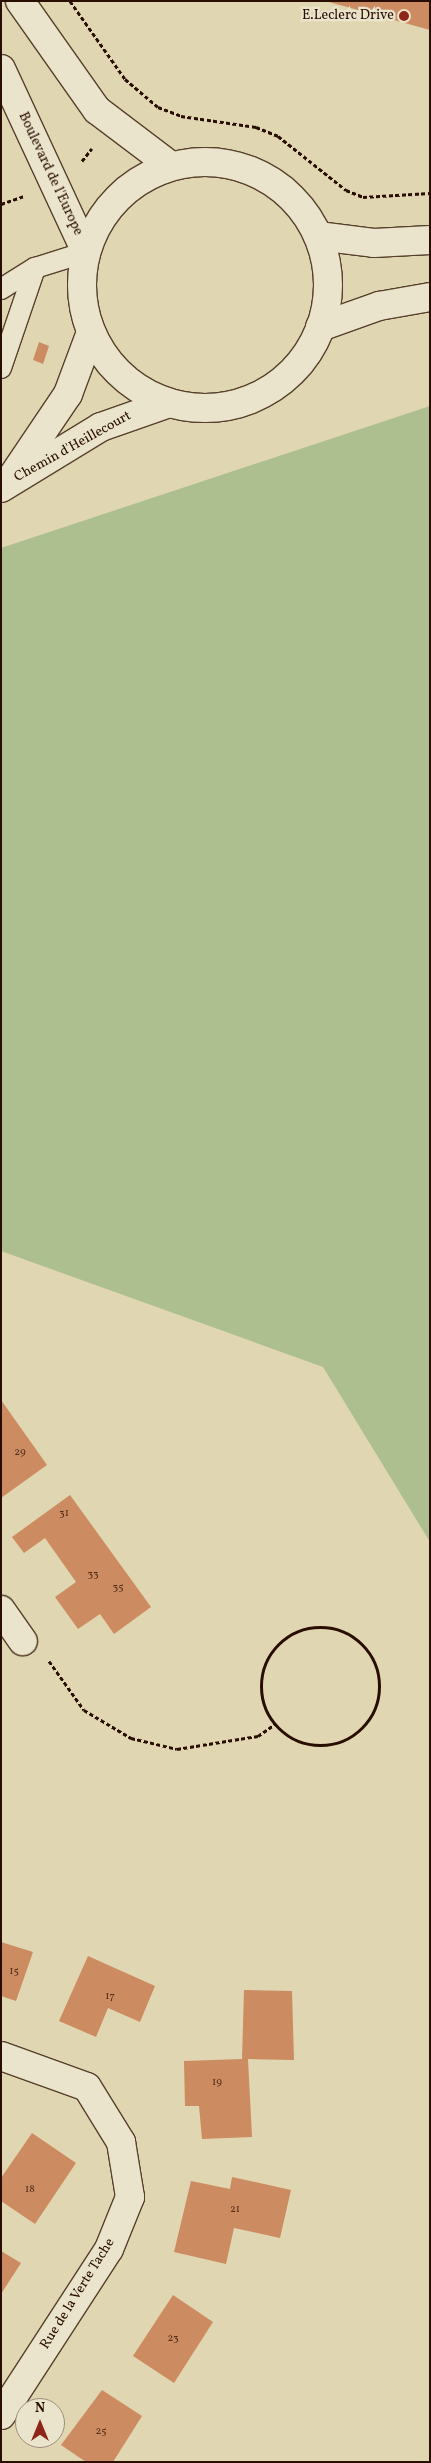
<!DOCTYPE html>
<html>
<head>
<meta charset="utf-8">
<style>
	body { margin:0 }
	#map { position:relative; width:431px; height:2463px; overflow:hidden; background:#e0d6b1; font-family:Vollkorn,serif }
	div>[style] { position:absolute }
	.green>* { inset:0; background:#aebf8f }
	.building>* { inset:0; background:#cd8b61 }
	.path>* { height:3px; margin-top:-1.5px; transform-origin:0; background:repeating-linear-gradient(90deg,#290e00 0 4px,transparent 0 6.5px) }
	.path>.ring { margin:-1.5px; padding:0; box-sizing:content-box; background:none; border:3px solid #290e00; border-radius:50% }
	.roads { filter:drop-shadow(1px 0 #57402c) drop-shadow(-1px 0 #57402c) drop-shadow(0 1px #57402c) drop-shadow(0 -1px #57402c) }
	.service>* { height:20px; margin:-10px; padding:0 10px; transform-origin:10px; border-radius:10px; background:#ebe4cc }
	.minor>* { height:28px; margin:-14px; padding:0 14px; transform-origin:14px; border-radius:14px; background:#ebe4cc }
	.tertiary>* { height:28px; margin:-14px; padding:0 14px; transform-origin:14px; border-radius:14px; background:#ebe4cc }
	.secondary>* { height:28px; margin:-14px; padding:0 14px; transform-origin:14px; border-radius:14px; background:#ebe4cc }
	.secondary>.ring { margin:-14px; padding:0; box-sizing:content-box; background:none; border:28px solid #ebe4cc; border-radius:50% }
	.dots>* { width:14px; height:14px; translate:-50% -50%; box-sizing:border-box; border:2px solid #ebe4cc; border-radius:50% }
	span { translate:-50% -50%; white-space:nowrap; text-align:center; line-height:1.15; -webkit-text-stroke:4.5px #ebe4cc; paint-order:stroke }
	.number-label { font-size:11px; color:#522d18 }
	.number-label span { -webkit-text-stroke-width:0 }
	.poi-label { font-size:14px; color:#290e00 }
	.right { translate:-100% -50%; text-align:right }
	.street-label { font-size:14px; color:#290e00 }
	.frame { position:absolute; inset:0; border:2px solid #290e00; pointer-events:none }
	.north { position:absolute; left:15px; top:2398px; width:50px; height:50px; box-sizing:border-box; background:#ebe4cc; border:1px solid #9d8e7a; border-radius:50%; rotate:0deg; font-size:14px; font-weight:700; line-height:20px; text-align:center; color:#290e00 }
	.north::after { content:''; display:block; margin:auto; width:18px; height:22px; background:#8f2418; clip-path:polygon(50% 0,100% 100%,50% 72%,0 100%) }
</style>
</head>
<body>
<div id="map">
	<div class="green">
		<div style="clip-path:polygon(430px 406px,430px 1542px,323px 1367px,1px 1251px,1px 548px)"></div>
	</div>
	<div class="building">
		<div style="clip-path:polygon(330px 1px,430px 1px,430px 30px,329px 2px)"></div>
		<div style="clip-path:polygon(39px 342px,49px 346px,43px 364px,33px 360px)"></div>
		<div style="clip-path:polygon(1px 1400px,47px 1465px,1px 1498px)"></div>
		<div style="clip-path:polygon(70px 1495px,151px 1607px,114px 1634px,100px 1614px,78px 1629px,55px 1597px,76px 1582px,45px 1538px,24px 1553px,12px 1537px)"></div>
		<div style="clip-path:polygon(1px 1942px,33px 1952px,16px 2001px,1px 1996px)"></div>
		<div style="clip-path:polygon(88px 1956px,155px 1986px,140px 2022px,108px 2008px,96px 2037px,59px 2021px)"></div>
		<div style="clip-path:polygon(244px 1990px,292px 1991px,294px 2060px,248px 2059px,252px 2137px,202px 2139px,199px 2106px,185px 2106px,184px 2061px,242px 2059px)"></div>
		<div style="clip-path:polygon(32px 2133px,76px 2163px,35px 2224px,1px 2201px,1px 2178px)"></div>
		<div style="clip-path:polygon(232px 2177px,291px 2190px,280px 2238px,234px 2228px,226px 2264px,174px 2252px,191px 2181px,230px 2189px)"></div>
		<div style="clip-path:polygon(1px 2251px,21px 2263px,1px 2294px)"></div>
		<div style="clip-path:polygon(173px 2295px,213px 2322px,174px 2383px,133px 2356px)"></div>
		<div style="clip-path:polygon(102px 2390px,142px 2416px,113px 2462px,86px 2462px,61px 2445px)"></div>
	</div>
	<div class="path">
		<div style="left:70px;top:1px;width:95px;rotate:54.8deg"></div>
		<div style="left:125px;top:79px;width:43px;rotate:40.3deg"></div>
		<div style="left:158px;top:107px;width:25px;rotate:21deg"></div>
		<div style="left:181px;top:116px;width:76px;rotate:8.3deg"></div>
		<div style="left:256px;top:127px;width:24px;rotate:22deg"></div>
		<div style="left:278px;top:136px;width:87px;rotate:38.5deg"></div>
		<div style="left:346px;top:190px;width:18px;rotate:22deg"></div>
		<div style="left:363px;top:197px;width:67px;rotate:-3.4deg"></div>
		<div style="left:82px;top:161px;width:16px;rotate:-52deg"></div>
		<div style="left:1px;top:204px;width:24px;rotate:-19deg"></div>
		<div class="ring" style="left:261px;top:1627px;width:115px;height:115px"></div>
		<div style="left:49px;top:1661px;width:60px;rotate:54.5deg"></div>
		<div style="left:84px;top:1710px;width:55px;rotate:30.8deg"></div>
		<div style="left:131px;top:1738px;width:47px;rotate:13.4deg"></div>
		<div style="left:177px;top:1749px;width:82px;rotate:-9.1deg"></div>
		<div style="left:258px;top:1736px;width:21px;rotate:-35deg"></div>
	</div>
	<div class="roads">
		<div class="service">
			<div style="left:1px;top:289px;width:40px;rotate:-32deg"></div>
			<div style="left:35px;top:268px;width:53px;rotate:-17.4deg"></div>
			<div style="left:1px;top:368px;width:106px;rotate:-71.2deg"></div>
		</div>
		<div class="minor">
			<div style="left:1px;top:1610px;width:38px;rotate:55deg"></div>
			<div style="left:1px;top:2056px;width:91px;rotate:19.8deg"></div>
			<div style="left:87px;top:2087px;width:65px;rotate:58.3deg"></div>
			<div style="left:121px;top:2142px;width:56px;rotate:80.7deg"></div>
			<div style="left:130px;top:2197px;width:56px;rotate:112deg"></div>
			<div style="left:109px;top:2249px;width:198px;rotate:123deg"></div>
		</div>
		<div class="tertiary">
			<div style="left:12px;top:477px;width:100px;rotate:-56deg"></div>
			<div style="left:68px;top:394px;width:66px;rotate:-69.6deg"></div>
			<div style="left:1px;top:488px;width:117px;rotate:-31.4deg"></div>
			<div style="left:101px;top:427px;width:72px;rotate:-19.4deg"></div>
		</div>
		<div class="secondary">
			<div style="left:20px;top:1px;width:133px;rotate:54.8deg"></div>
			<div style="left:97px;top:110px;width:93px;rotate:37.1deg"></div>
			<div style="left:1px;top:69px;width:202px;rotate:65.1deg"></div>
			<div class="ring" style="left:82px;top:162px;width:218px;height:218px"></div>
			<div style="left:318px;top:236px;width:56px;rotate:7.1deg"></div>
			<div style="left:374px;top:243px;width:56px;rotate:-3.1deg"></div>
			<div style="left:320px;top:327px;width:63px;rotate:-19.6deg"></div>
			<div style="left:379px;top:306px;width:52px;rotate:-10deg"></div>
		</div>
	</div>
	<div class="dots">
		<div style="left:404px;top:16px;background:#8f2418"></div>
	</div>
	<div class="number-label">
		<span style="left:20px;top:1453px">29</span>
		<span style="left:64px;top:1514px">31</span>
		<span style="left:93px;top:1575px">33</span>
		<span style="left:118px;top:1588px">35</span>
		<span style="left:14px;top:1972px">15</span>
		<span style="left:110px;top:1997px">17</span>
		<span style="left:217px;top:2083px">19</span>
		<span style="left:30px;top:2190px">18</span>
		<span style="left:235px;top:2210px">21</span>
		<span style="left:173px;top:2339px">23</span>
		<span style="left:101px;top:2432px">25</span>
	</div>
	<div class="poi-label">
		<span class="right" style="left:394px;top:16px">E.Leclerc Drive</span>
	</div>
	<div class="street-label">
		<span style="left:50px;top:174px;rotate:65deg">Boulevard de l'Europe</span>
		<span style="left:73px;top:447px;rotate:-29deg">Chemin d'Heillecourt</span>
		<span style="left:78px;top:2294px;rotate:-58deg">Rue de la Verte Tache</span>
	</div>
	<div class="frame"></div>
	<div class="north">N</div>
</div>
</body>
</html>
